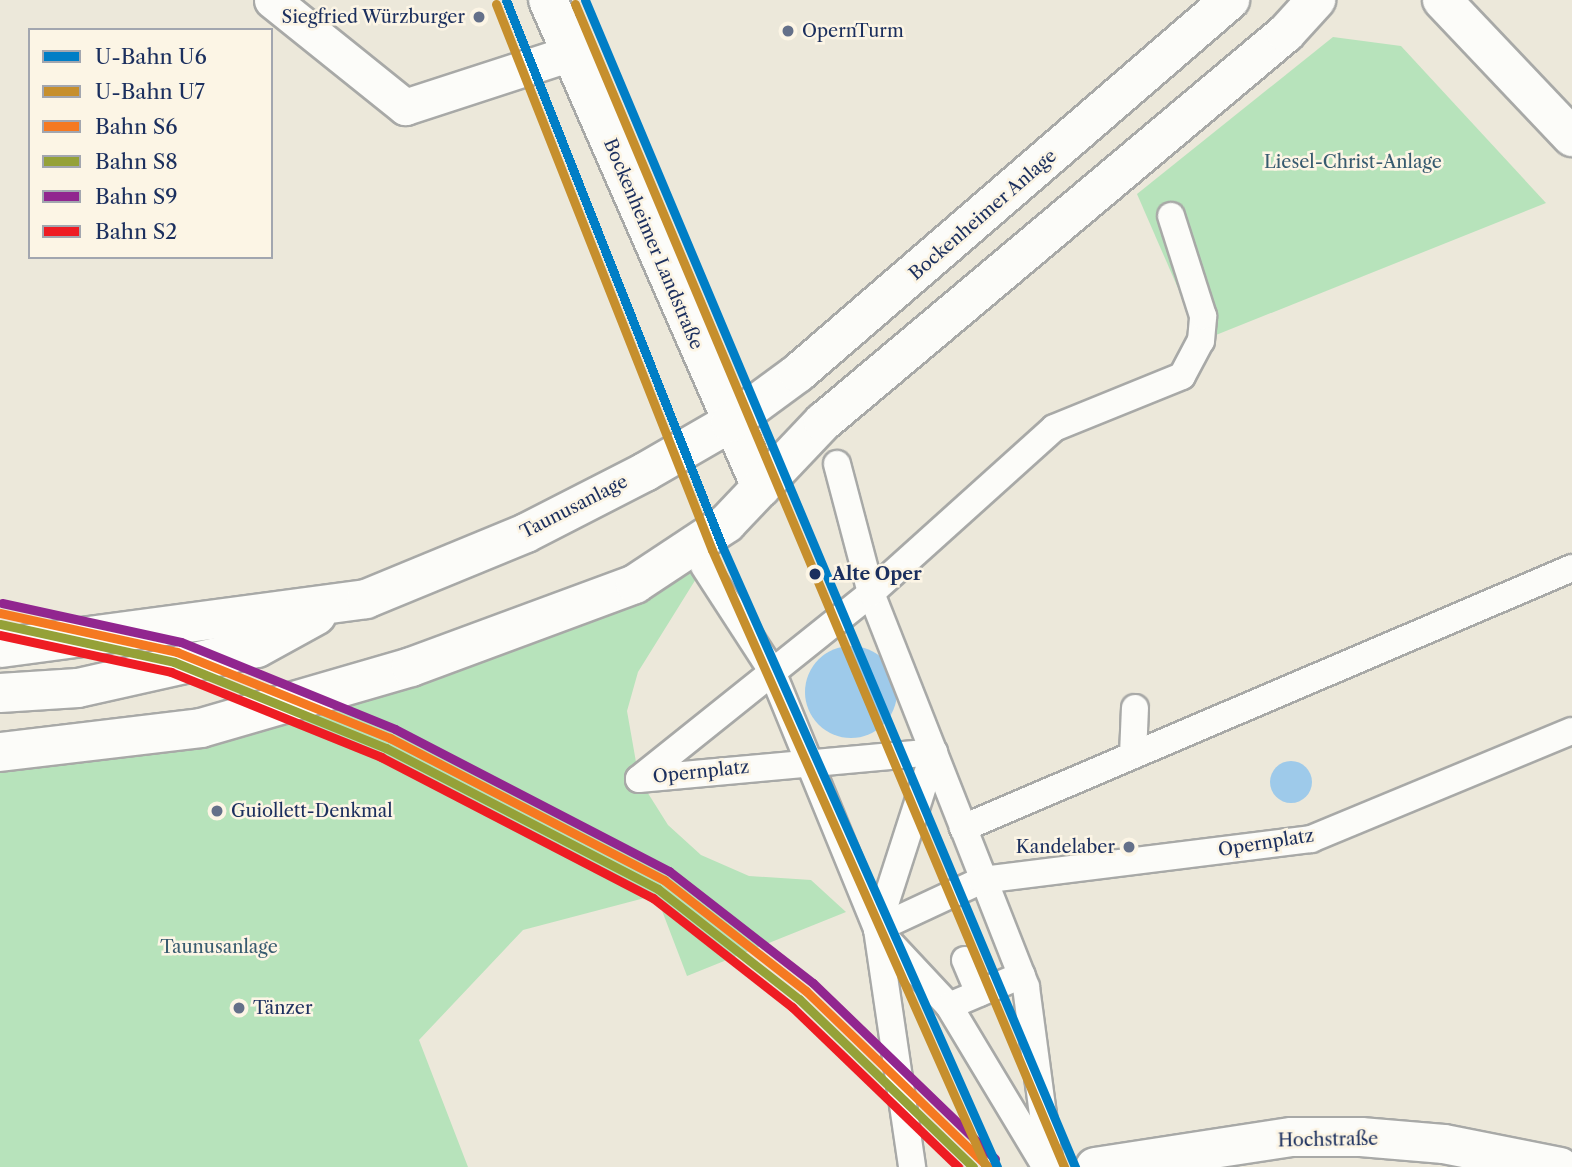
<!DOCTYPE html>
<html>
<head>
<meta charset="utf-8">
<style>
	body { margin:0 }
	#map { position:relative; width:1572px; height:1167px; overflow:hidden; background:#ece8da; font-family:"Libre Caslon Text",serif }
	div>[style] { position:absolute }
	.green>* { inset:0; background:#b7e3bb }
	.water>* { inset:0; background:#9ecaea }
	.round { border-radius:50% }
	.roads { filter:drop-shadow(2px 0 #a8a9a7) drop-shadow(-2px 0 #a8a9a7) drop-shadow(0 2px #a8a9a7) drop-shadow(0 -2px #a8a9a7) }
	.pedestrian>* { height:26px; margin:-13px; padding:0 13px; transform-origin:13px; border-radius:13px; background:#fcfcf9 }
	.minor>* { height:35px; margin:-17.5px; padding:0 17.5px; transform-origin:17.5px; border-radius:17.5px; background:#fcfcf9 }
	.secondary>* { height:38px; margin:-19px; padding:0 19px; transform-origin:19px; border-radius:19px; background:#fcfcf9 }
	.primary>* { height:38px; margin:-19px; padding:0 19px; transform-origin:19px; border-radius:19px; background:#fcfcf9 }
	.rail-1>* { height:9px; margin:-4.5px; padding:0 4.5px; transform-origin:4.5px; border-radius:4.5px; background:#f57921 }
	.rail-2>* { height:9px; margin:-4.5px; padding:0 4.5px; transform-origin:4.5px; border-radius:4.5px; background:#95a138 }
	.rail-3>* { height:9px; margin:-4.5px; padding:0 4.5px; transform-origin:4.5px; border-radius:4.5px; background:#91268f }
	.rail-4>* { height:9px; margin:-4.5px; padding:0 4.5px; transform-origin:4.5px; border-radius:4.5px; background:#ee1c23 }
	.metro-1>* { height:9px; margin:-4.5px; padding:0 4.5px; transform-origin:4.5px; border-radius:4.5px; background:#007ec6 }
	.metro-2>* { height:9px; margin:-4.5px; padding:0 4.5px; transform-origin:4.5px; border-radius:4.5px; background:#c68f2d }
	.dots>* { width:19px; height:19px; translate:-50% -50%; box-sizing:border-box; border:4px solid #fcf5e5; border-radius:50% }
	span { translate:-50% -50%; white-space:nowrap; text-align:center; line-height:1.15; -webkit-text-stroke:5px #fcf5e5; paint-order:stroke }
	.poi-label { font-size:18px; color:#1b2f5e }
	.right { translate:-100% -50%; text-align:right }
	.left { translate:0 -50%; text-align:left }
	.park-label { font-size:18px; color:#375b6f }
	.street-label { font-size:18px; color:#1b2f5e }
	.stop-label { font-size:18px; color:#1b2f5e; font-weight:700 }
	.legend { position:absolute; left:28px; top:28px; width:245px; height:231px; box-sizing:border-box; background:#fcf5e5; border:2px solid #a2a6af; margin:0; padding:9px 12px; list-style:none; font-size:21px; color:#1b2f5e }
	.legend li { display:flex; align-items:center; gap:14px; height:35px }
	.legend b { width:35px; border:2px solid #a2a6af }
</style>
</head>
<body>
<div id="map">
	<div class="green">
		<div style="clip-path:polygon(1333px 37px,1401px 46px,1546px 203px,1201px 341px,1137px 194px)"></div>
		<div style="clip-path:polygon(704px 566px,638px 672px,627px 711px,639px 779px,668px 825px,701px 855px,749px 876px,811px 880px,846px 912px,687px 976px,656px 895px,523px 930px,419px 1040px,468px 1167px,0 1167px,0 752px,201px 728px)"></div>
	</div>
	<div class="water">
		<div class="round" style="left:805px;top:646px;width:92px;height:92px"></div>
		<div class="round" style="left:1270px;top:761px;width:42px;height:42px"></div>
	</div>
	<div class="roads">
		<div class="pedestrian">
			<div style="left:837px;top:464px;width:133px;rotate:75.2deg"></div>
			<div style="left:871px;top:593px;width:423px;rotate:68.5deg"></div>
			<div style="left:1026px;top:987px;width:182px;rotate:82.4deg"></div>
			<div style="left:704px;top:566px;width:123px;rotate:57deg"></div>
			<div style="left:771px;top:669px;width:281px;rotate:67.8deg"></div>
			<div style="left:877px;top:929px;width:241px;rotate:81.6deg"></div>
			<div style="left:1133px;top:755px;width:47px;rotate:-87.6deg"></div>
			<div style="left:639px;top:779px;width:297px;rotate:-38.7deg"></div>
			<div style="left:871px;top:593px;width:246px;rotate:-42deg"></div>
			<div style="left:1054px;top:428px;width:138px;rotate:-22.1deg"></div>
			<div style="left:1182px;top:376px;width:40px;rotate:-62deg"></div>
			<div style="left:1201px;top:341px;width:25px;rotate:-85deg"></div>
			<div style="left:1203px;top:316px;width:105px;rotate:-107.7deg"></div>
			<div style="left:639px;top:779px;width:296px;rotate:-5.2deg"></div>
			<div style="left:963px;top:828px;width:662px;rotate:-23.12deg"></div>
			<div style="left:877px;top:929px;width:116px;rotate:-25deg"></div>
			<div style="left:982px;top:880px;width:332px;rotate:-7.1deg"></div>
			<div style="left:1311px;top:839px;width:282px;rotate:-22.5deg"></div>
			<div style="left:877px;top:929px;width:105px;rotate:46.9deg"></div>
			<div style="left:949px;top:1006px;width:187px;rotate:59deg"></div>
			<div style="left:877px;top:929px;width:186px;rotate:-72.1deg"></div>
			<div style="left:965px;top:960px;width:36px;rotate:67deg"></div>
			<div style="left:949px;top:1006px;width:79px;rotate:-23deg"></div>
		</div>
		<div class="minor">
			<div style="left:272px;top:0;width:171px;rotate:38.8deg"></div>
			<div style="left:405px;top:107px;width:175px;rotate:-18deg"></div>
		</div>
		<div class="secondary">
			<div style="left:548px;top:0;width:532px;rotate:66.38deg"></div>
			<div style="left:1442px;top:0;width:189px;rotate:46.5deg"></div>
			<div style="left:1095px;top:1167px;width:199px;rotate:-8.7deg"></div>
			<div style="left:1292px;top:1137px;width:69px"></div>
			<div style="left:1361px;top:1137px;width:83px;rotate:4.8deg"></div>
			<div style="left:1444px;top:1144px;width:118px;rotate:11.2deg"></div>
		</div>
		<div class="primary">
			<div style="left:0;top:648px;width:369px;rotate:-7.6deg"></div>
			<div style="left:366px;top:599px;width:173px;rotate:-22.4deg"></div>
			<div style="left:526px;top:533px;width:134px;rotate:-27.1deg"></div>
			<div style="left:645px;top:472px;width:98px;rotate:-30deg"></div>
			<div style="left:730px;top:423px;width:84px;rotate:-36.3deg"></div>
			<div style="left:798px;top:373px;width:571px;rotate:-40.81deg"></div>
			<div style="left:0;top:693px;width:78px;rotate:-3.7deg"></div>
			<div style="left:78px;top:688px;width:183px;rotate:-12.6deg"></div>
			<div style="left:257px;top:648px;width:68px;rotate:-28.8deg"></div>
			<div style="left:0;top:752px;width:202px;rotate:-6.8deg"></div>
			<div style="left:201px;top:728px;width:219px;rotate:-16.2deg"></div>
			<div style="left:411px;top:667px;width:239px;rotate:-20.3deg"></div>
			<div style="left:635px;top:584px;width:110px;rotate:-33.5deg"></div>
			<div style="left:727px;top:523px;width:139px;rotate:-46.5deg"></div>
			<div style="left:823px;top:422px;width:605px;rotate:-40.04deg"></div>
			<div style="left:1286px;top:33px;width:45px;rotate:-47.7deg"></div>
		</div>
	</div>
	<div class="rail-1">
		<div style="left:0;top:613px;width:181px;rotate:12.4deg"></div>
		<div style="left:177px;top:652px;width:230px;rotate:22deg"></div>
		<div style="left:390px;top:738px;width:309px;rotate:27.4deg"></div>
		<div style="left:664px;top:880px;width:180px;rotate:38deg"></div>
		<div style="left:806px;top:991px;width:253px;rotate:44deg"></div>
	</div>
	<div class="rail-2">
		<div style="left:0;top:624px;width:178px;rotate:12.3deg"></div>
		<div style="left:174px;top:662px;width:229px;rotate:22.1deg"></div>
		<div style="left:386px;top:748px;width:306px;rotate:27.4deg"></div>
		<div style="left:658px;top:889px;width:179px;rotate:38deg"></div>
		<div style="left:799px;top:999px;width:242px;rotate:44deg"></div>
	</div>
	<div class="rail-3">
		<div style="left:2px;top:603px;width:183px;rotate:12.3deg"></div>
		<div style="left:181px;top:642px;width:231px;rotate:22.1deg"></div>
		<div style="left:395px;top:729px;width:309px;rotate:27.4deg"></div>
		<div style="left:669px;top:871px;width:182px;rotate:37.9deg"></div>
		<div style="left:813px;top:983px;width:253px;rotate:44deg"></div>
	</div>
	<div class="rail-4">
		<div style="left:0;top:635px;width:175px;rotate:12.2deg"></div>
		<div style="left:171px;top:672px;width:227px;rotate:22deg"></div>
		<div style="left:381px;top:757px;width:306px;rotate:27.4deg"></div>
		<div style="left:653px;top:898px;width:177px;rotate:38.1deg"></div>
		<div style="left:792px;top:1007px;width:231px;rotate:43.9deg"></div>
	</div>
	<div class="metro-1">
		<div style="left:506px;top:0;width:587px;rotate:68.42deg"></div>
		<div style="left:722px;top:546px;width:679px;rotate:66.11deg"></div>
		<div style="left:585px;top:0;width:1266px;rotate:67.22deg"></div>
	</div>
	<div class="metro-2">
		<div style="left:496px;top:4px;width:587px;rotate:68.42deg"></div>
		<div style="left:712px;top:550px;width:675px;rotate:66.05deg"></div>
		<div style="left:575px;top:4px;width:1262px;rotate:67.19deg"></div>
	</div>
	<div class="dots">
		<div style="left:479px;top:17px;background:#647089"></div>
		<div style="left:788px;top:31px;background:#647089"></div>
		<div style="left:815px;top:574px;background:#1b2f5e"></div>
		<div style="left:217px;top:811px;background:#647089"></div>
		<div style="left:1129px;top:847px;background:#647089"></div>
		<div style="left:239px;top:1008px;background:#647089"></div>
	</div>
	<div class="poi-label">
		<span class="right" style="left:465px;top:17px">Siegfried Würzburger</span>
		<span class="left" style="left:802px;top:31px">OpernTurm</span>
		<span class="left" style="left:231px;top:811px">Guiollett-Denkmal</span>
		<span class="right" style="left:1115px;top:847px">Kandelaber</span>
		<span class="left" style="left:253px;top:1008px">Tänzer</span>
	</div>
	<div class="park-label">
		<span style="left:1353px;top:162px">Liesel-Christ-Anlage</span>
		<span style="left:219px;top:947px">Taunusanlage</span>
	</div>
	<div class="street-label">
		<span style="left:983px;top:215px;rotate:-41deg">Bockenheimer Anlage</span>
		<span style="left:653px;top:244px;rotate:67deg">Bockenheimer Landstraße</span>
		<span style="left:574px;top:507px;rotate:-27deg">Taunusanlage</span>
		<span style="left:701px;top:772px;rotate:-6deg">Opernplatz</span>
		<span style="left:1266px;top:843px;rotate:-9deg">Opernplatz</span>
		<span style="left:1328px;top:1140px;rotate:-1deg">Hochstraße</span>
	</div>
	<div class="stop-label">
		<span class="left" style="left:832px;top:574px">Alte Oper</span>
	</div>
	<ul class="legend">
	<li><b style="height:9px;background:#007ec6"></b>U-Bahn U6</li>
	<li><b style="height:9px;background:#c68f2d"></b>U-Bahn U7</li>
	<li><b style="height:9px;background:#f57921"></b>Bahn S6</li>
	<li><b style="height:9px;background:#95a138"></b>Bahn S8</li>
	<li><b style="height:9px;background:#91268f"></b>Bahn S9</li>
	<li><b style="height:9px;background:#ee1c23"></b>Bahn S2</li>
	</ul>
</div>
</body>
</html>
